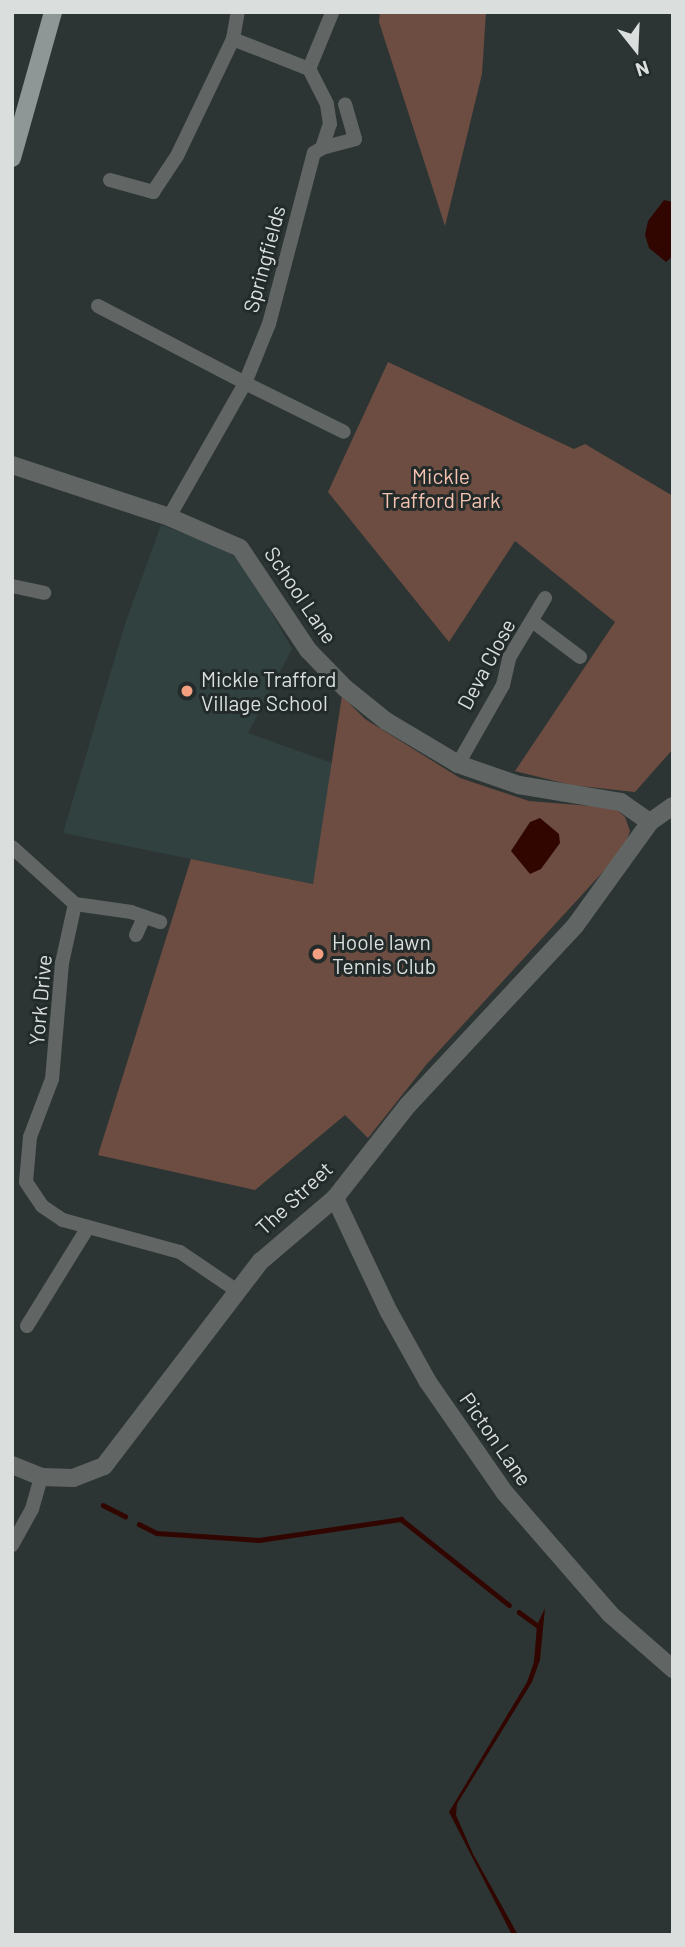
<!DOCTYPE html>
<html>
<head>
<meta charset="utf-8">
<style>
	body { margin:0 }
	#map { position:relative; width:685px; height:1947px; overflow:hidden; background:#2d3534; font-family:Barlow,sans-serif }
	div>[style] { position:absolute }
	.built>* { inset:0; background:#30413f }
	.green>* { inset:0; background:#6d4d41 }
	.water>* { inset:0; background:#320600 }
	.stream>* { height:4.5px; margin:-2.25px; padding:0 2.25px; transform-origin:2.25px; border-radius:2.25px; background:#320600 }
	.minor>* { height:14px; margin:-7px; padding:0 7px; transform-origin:7px; border-radius:7px; background:#616665 }
	.tertiary>* { height:18px; margin:-9px; padding:0 9px; transform-origin:9px; border-radius:9px; background:#616665 }
	.primary>* { height:18px; margin:-9px; padding:0 9px; transform-origin:9px; border-radius:9px; background:#8e9796 }
	.dots>* { width:19px; height:19px; translate:-50% -50%; box-sizing:border-box; border:4px solid #232b2a; border-radius:50% }
	span { translate:-50% -50%; white-space:nowrap; text-align:center; line-height:1.15; -webkit-text-stroke:6px #232b2a; paint-order:stroke }
	.street-label { font-size:21px; color:#dadfde }
	.park-label { font-size:21px; color:#f5c3b1 }
	.poi-label { font-size:21px; color:#dadfde }
	.left { translate:0 -50%; text-align:left }
	.frame { position:absolute; inset:0; border:14px solid #dadfde; pointer-events:none }
	.north { position:absolute; left:601px; top:14px; width:70px; height:70px; -webkit-text-stroke:5px #232b2a; paint-order:stroke; rotate:162deg; font-size:19px; font-weight:700; line-height:28px; text-align:center; color:#dadfde }
	.north::after { content:''; display:block; margin:auto; width:24px; height:32px; background:#dadfde; clip-path:polygon(50% 0,100% 100%,50% 72%,0 100%) }
</style>
</head>
<body>
<div id="map">
	<div class="built">
		<div style="clip-path:polygon(161px 525px,218px 546px,243px 562px,292px 649px,248px 733px,335px 764px,313px 884px,63px 833px,125px 624px)"></div>
	</div>
	<div class="green">
		<div style="clip-path:polygon(380px 12px,486px 12px,482px 74px,445px 226px,379px 22px)"></div>
		<div style="clip-path:polygon(388px 362px,574px 449px,585px 444px,673px 496px,673px 749px,635px 792px,571px 785px,515px 771px,615px 622px,515px 541px,449px 642px,328px 492px)"></div>
		<div style="clip-path:polygon(342px 696px,365px 719px,460px 778px,529px 801px,615px 808px,625px 817px,630px 831px,623px 850px,426px 1065px,368px 1138px,345px 1115px,255px 1190px,98px 1155px,191px 859px,313px 884px)"></div>
	</div>
	<div class="water">
		<div style="clip-path:polygon(664px 200px,673px 202px,673px 256px,666px 262px,649px 248px,645px 235px,648px 221px)"></div>
		<div style="clip-path:polygon(540px 818px,559px 834px,560px 843px,541px 869px,530px 874px,511px 851px,530px 822px)"></div>
		<div style="clip-path:polygon(545px 1608px,540px 1660px,532px 1682px,457px 1804px,456px 1815px,473px 1854px,518px 1935px,512px 1935px,449px 1812px,527px 1682px,534px 1662px,537px 1625px)"></div>
	</div>
	<div class="stream">
		<div style="left:103px;top:1505px;width:25px;rotate:27deg"></div>
		<div style="left:139px;top:1524px;width:20px;rotate:27deg"></div>
		<div style="left:157px;top:1533px;width:102px;rotate:3.9deg"></div>
		<div style="left:259px;top:1540px;width:144px;rotate:-8.4deg"></div>
		<div style="left:401px;top:1519px;width:138px;rotate:38.5deg"></div>
		<div style="left:519px;top:1612px;width:22px;rotate:36deg"></div>
	</div>
	<div class="minor">
		<div style="left:309px;top:69px;width:61px;rotate:-67.7deg"></div>
		<div style="left:322px;top:148px;width:34px;rotate:-15deg"></div>
		<div style="left:355px;top:139px;width:36px;rotate:-106deg"></div>
		<div style="left:110px;top:180px;width:45px;rotate:15.6deg"></div>
		<div style="left:153px;top:192px;width:43px;rotate:-56.3deg"></div>
		<div style="left:177px;top:156px;width:130px;rotate:-64.4deg"></div>
		<div style="left:233px;top:39px;width:27px;rotate:-80deg"></div>
		<div style="left:98px;top:306px;width:166px;rotate:27.6deg"></div>
		<div style="left:245px;top:383px;width:64px;rotate:-67.9deg"></div>
		<div style="left:269px;top:324px;width:177px;rotate:-75.3deg"></div>
		<div style="left:314px;top:153px;width:9px;rotate:-32deg"></div>
		<div style="left:322px;top:148px;width:25px;rotate:-72deg"></div>
		<div style="left:330px;top:124px;width:20px;rotate:-99deg"></div>
		<div style="left:327px;top:104px;width:39px;rotate:-117deg"></div>
		<div style="left:309px;top:69px;width:82px;rotate:-158.5deg"></div>
		<div style="left:169px;top:517px;width:154px;rotate:-60.4deg"></div>
		<div style="left:245px;top:383px;width:110px;rotate:26.3deg"></div>
		<div style="left:12px;top:586px;width:33px;rotate:12deg"></div>
		<div style="left:532px;top:621px;width:60px;rotate:36.9deg"></div>
		<div style="left:458px;top:764px;width:91px;rotate:-60.3deg"></div>
		<div style="left:503px;top:685px;width:28px;rotate:-77deg"></div>
		<div style="left:509px;top:658px;width:70px;rotate:-59deg"></div>
		<div style="left:12px;top:847px;width:85px;rotate:42.1deg"></div>
		<div style="left:75px;top:904px;width:60px;rotate:102.4deg"></div>
		<div style="left:62px;top:963px;width:116px;rotate:94.9deg"></div>
		<div style="left:52px;top:1079px;width:62px;rotate:110.8deg"></div>
		<div style="left:30px;top:1137px;width:45px;rotate:95.1deg"></div>
		<div style="left:26px;top:1182px;width:29px;rotate:56deg"></div>
		<div style="left:42px;top:1206px;width:25px;rotate:34deg"></div>
		<div style="left:63px;top:1220px;width:121px;rotate:15.3deg"></div>
		<div style="left:180px;top:1252px;width:68px;rotate:34.2deg"></div>
		<div style="left:75px;top:904px;width:57px;rotate:8.1deg"></div>
		<div style="left:131px;top:912px;width:31px;rotate:19deg"></div>
		<div style="left:136px;top:935px;width:20px;rotate:-66deg"></div>
		<div style="left:27px;top:1326px;width:114px;rotate:-58.3deg"></div>
		<div style="left:12px;top:1545px;width:41px;rotate:-60.9deg"></div>
		<div style="left:32px;top:1509px;width:33px;rotate:-74deg"></div>
	</div>
	<div class="tertiary">
		<div style="left:12px;top:465px;width:165px;rotate:18.3deg"></div>
		<div style="left:169px;top:517px;width:77px;rotate:23.6deg"></div>
		<div style="left:240px;top:548px;width:123px;rotate:56.3deg"></div>
		<div style="left:308px;top:650px;width:53px;rotate:45.8deg"></div>
		<div style="left:345px;top:688px;width:53px;rotate:38.8deg"></div>
		<div style="left:386px;top:721px;width:84px;rotate:30.8deg"></div>
		<div style="left:458px;top:764px;width:65px;rotate:19deg"></div>
		<div style="left:519px;top:785px;width:103px;rotate:9.5deg"></div>
		<div style="left:621px;top:802px;width:35px;rotate:35deg"></div>
		<div style="left:335px;top:1198px;width:126px;rotate:64.7deg"></div>
		<div style="left:389px;top:1312px;width:80px;rotate:60.9deg"></div>
		<div style="left:428px;top:1382px;width:135px;rotate:55.3deg"></div>
		<div style="left:505px;top:1493px;width:160px;rotate:49deg"></div>
		<div style="left:610px;top:1614px;width:84px;rotate:41.1deg"></div>
		<div style="left:12px;top:1465px;width:31px;rotate:22deg"></div>
		<div style="left:41px;top:1477px;width:32px;rotate:2deg"></div>
		<div style="left:73px;top:1478px;width:33px;rotate:-21deg"></div>
		<div style="left:104px;top:1466px;width:258px;rotate:-52.6deg"></div>
		<div style="left:261px;top:1261px;width:97px;rotate:-40.4deg"></div>
		<div style="left:335px;top:1198px;width:118px;rotate:-51.9deg"></div>
		<div style="left:408px;top:1105px;width:245px;rotate:-47deg"></div>
		<div style="left:575px;top:926px;width:128px;rotate:-54.2deg"></div>
		<div style="left:650px;top:822px;width:28px;rotate:-35deg"></div>
	</div>
	<div class="primary">
		<div style="left:12px;top:158px;width:152px;rotate:-74.3deg"></div>
	</div>
	<div class="dots">
		<div style="left:187px;top:691px;background:#f3a082"></div>
		<div style="left:318px;top:954px;background:#f3a082"></div>
	</div>
	<div class="street-label">
		<span style="left:264px;top:259px;rotate:-75deg">Springfields</span>
		<span style="left:301px;top:595px;rotate:56deg">School Lane</span>
		<span style="left:486px;top:664px;rotate:-62deg">Deva Close</span>
		<span style="left:40px;top:1000px;rotate:-85deg">York Drive</span>
		<span style="left:294px;top:1198px;rotate:-43deg">The Street</span>
		<span style="left:496px;top:1439px;rotate:55deg">Picton Lane</span>
	</div>
	<div class="park-label">
		<span style="left:441px;top:488px">Mickle<br>Trafford Park</span>
	</div>
	<div class="poi-label">
		<span class="left" style="left:201px;top:691px">Mickle Trafford<br>Village School</span>
		<span class="left" style="left:332px;top:954px">Hoole lawn<br>Tennis Club</span>
	</div>
	<div class="frame"></div>
	<div class="north">N</div>
</div>
</body>
</html>
